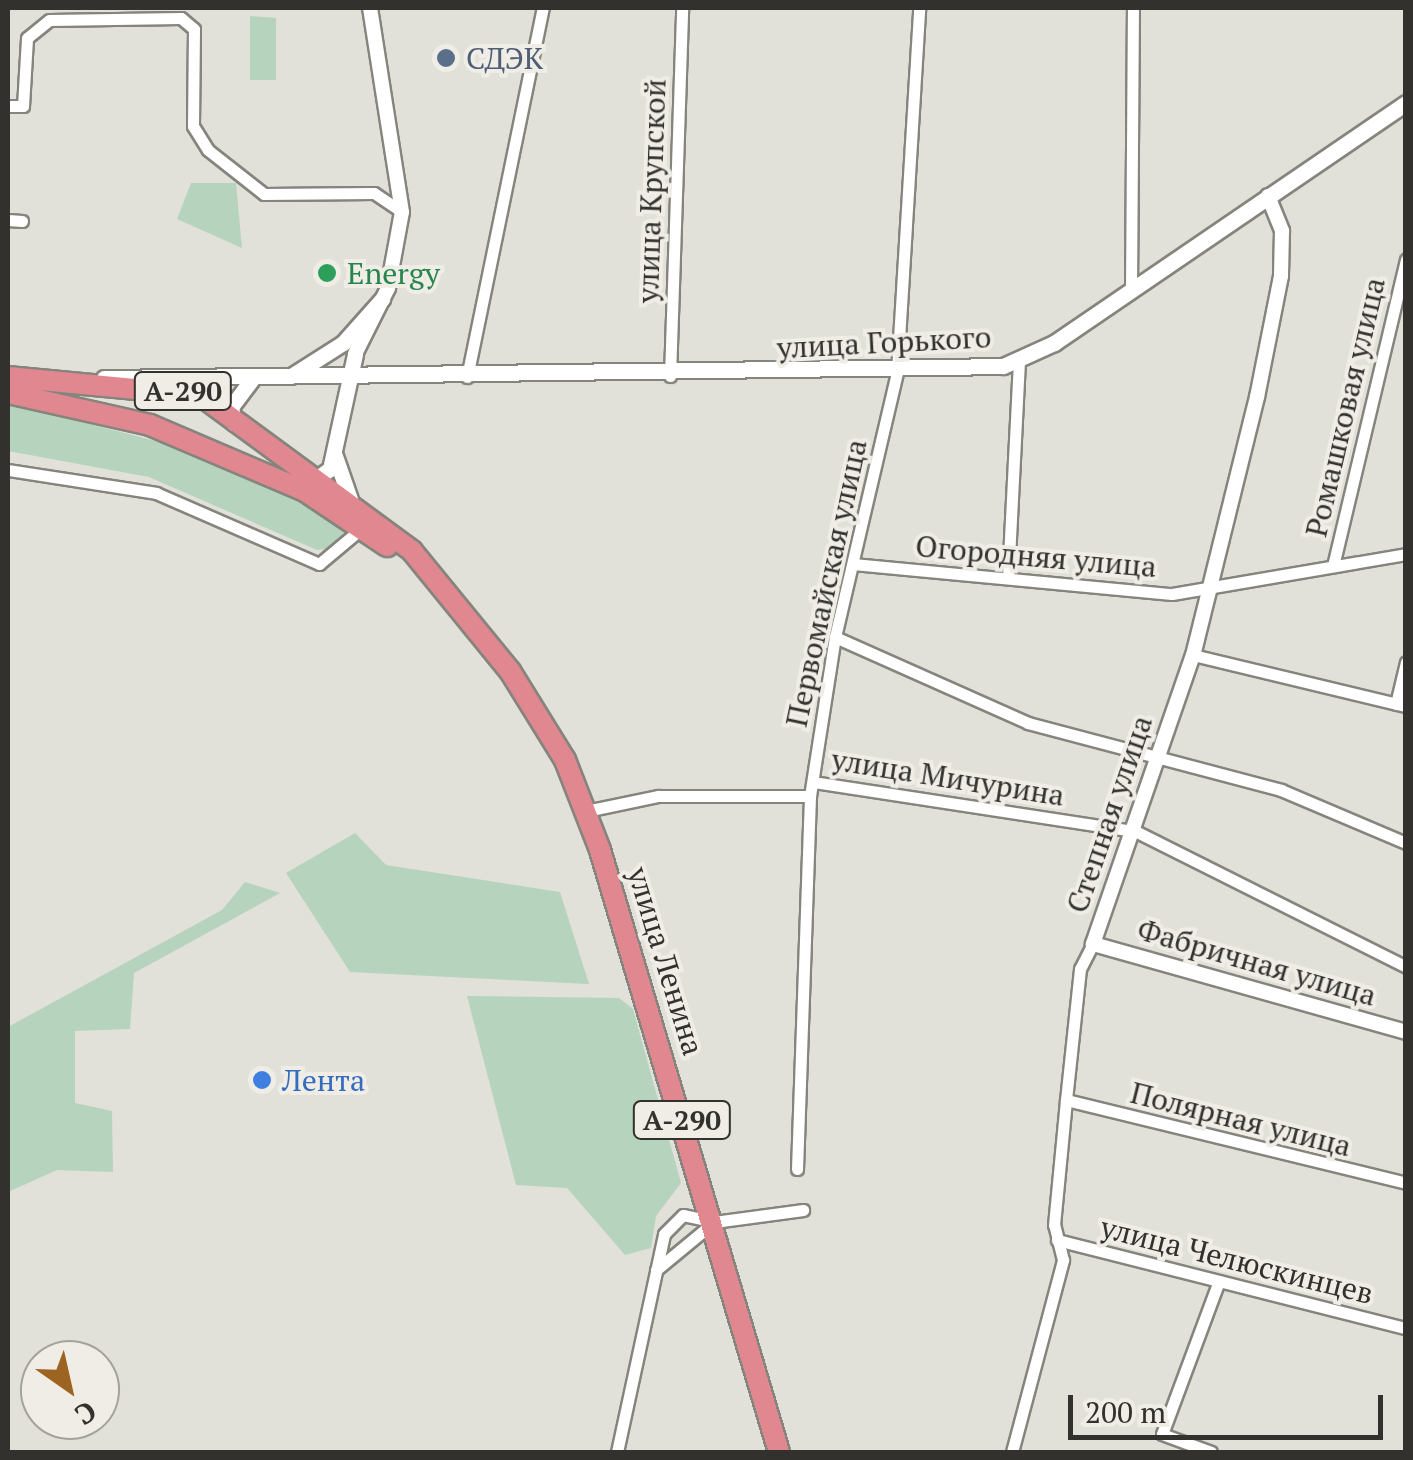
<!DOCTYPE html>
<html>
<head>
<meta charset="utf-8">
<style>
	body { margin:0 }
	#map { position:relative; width:1413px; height:1460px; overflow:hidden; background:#e1e0d9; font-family:"PT Serif",serif }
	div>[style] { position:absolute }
	.green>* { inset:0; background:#b6d3bd }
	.roads { filter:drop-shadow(2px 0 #85847d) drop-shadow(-2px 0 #85847d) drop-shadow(0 2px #85847d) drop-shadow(0 -2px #85847d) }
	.minor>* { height:11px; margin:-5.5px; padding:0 5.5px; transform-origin:5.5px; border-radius:5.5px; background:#fff }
	.tertiary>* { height:14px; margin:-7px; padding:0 7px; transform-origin:7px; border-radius:7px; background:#fff }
	.secondary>* { height:15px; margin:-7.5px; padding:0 7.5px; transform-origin:7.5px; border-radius:7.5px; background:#fff }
	.trunk>* { height:20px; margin:-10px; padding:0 10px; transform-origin:10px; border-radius:10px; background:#e0878f }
	.dots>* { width:28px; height:28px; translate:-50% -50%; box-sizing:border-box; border:5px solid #efede6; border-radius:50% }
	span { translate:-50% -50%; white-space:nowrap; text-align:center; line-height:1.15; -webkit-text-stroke:8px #efede6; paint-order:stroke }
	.shield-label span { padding:2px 8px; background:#efede6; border:2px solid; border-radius:8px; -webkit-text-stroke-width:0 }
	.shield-label { font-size:28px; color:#32312e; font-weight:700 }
	.service-label { font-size:30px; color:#4e5e75 }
	.left { translate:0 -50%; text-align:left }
	.street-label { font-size:30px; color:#32312e }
	.leisure-label { font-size:30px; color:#27864d }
	.shop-label { font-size:30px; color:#366cbe }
	.frame { position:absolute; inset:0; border:10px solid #32312e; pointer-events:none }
	.north { position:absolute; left:20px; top:1340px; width:100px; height:100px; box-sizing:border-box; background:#efede6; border:2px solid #a3a29c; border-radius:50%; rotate:146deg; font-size:28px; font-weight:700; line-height:40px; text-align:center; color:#32312e }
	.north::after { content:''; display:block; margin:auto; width:35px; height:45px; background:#9c6321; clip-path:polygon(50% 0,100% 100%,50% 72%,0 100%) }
	.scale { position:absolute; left:1068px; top:1395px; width:315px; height:45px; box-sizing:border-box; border:5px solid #32312e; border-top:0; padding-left:12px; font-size:30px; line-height:35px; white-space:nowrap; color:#32312e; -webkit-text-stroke:8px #efede6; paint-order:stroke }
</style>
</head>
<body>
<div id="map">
	<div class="green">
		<div style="clip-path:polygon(250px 16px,276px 18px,276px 80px,250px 80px)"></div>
		<div style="clip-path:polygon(191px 183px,236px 183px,242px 248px,177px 219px)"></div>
		<div style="clip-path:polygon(8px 403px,171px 445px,306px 501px,346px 529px,333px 548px,317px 550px,149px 477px,8px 451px)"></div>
		<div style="clip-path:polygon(355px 833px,386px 865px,560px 892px,589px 984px,350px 972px,286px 873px)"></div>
		<div style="clip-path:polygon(245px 882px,280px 893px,134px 973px,130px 1029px,75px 1031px,75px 1103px,112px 1111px,113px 1172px,57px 1170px,8px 1192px,8px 1027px,222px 910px)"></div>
		<div style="clip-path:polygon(467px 996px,619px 998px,633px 1009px,681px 1183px,656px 1216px,651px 1248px,625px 1255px,567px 1188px,516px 1185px)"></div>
	</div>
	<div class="roads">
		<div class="minor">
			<div style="left:8px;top:106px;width:15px"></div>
			<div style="left:23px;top:106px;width:68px;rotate:-86.6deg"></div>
			<div style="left:27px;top:38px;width:28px;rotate:-39deg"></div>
			<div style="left:49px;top:20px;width:132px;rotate:-0.9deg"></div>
			<div style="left:181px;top:18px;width:17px;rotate:40deg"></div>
			<div style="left:194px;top:29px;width:97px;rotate:90.6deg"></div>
			<div style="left:193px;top:126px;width:28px;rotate:58deg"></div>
			<div style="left:208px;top:150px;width:71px;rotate:38.2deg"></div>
			<div style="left:264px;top:194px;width:110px;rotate:-0.5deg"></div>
			<div style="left:374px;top:193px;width:34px;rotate:34deg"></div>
			<div style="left:8px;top:220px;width:14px;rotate:4deg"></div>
			<div style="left:1131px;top:290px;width:282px;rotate:-89.6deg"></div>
			<div style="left:670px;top:376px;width:368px;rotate:-88.1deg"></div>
			<div style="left:467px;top:377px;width:377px;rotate:-78.4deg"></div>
			<div style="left:8px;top:470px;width:150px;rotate:8.8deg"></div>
			<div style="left:156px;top:493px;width:178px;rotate:23.5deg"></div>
			<div style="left:319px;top:564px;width:56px;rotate:-39.9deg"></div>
			<div style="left:853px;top:564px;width:320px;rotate:5.4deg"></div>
			<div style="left:1172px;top:594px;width:237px;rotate:-9.7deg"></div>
			<div style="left:1333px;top:566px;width:315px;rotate:-76.6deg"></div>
			<div style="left:1008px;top:578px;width:218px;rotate:-87.1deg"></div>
			<div style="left:835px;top:637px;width:211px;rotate:24deg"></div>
			<div style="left:1028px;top:723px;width:262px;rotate:14.8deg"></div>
			<div style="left:1281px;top:790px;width:136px;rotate:23deg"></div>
			<div style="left:1193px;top:655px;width:219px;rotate:13.5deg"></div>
			<div style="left:1396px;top:704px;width:43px;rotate:-76.6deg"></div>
			<div style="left:813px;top:782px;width:326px;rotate:8.7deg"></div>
			<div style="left:1135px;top:831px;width:303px;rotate:26.6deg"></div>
			<div style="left:586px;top:811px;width:74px;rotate:-11.8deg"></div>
			<div style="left:658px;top:796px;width:152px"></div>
			<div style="left:1066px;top:1100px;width:350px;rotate:13.7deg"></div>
			<div style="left:797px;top:1169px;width:373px;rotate:-88deg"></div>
			<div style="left:810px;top:796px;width:161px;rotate:-81.1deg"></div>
			<div style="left:835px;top:637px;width:272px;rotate:-76.8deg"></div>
			<div style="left:897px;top:372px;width:365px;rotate:-86.5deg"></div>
			<div style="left:1057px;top:1240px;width:360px;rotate:14.2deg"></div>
			<div style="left:656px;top:1270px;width:75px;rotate:-39.6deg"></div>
			<div style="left:714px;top:1222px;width:90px;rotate:-7.7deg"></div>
			<div style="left:617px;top:1452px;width:223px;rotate:-77.8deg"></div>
			<div style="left:664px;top:1234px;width:27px;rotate:-45deg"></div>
			<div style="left:683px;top:1215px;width:29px;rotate:12deg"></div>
			<div style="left:1012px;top:1452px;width:199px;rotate:-75.1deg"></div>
			<div style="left:1063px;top:1260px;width:36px;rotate:-104deg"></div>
			<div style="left:1054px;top:1225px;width:126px;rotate:-84.5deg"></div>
			<div style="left:1066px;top:1100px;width:132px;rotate:-83.9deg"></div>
			<div style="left:1080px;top:969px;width:28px;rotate:-63deg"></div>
			<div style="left:1211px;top:1452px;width:52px;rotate:-159.8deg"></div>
			<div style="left:1162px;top:1434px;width:163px;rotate:-69.6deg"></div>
		</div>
		<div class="tertiary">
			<div style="left:1268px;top:196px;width:38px;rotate:68deg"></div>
			<div style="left:1282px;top:231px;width:45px;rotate:91.3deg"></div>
			<div style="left:1281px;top:276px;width:123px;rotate:101.2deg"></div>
			<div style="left:1257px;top:397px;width:266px;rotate:103.9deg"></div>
			<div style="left:1193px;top:655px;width:306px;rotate:109.1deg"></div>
			<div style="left:1093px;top:944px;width:325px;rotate:15.7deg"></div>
			<div style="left:355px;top:354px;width:74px;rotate:-63.4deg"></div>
			<div style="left:388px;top:288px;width:77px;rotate:-79.6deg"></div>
			<div style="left:402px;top:212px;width:206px;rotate:-98.9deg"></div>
		</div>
		<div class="secondary">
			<div style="left:291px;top:376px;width:62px;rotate:-32.4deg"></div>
			<div style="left:343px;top:343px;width:59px;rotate:-48.4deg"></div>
			<div style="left:104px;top:378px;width:899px;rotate:-0.76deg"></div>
			<div style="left:1003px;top:366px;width:56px;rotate:-24.3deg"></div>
			<div style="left:1054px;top:343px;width:426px;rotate:-34.3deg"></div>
			<div style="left:234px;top:423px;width:16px;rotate:-101deg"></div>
			<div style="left:231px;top:407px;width:35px;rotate:-53deg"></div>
			<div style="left:335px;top:456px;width:46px;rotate:70.8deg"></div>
			<div style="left:309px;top:484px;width:26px;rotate:-36deg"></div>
			<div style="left:330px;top:469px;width:118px;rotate:-77.7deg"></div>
		</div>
		<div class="trunk">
			<div style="left:8px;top:377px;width:193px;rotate:5.4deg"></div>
			<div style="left:200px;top:395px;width:263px;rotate:36.3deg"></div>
			<div style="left:412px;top:551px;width:155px;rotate:50.8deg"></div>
			<div style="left:510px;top:671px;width:105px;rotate:58.3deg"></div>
			<div style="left:565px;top:760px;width:97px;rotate:68.7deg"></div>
			<div style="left:600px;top:850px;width:628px;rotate:73.44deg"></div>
			<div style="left:8px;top:393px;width:146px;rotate:12.7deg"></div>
			<div style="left:150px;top:425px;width:168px;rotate:23.1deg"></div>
			<div style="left:305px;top:491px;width:99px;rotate:33.9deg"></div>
		</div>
	</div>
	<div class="dots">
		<div style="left:446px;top:58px;background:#5c6f8a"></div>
		<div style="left:327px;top:273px;background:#2e9e5b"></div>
		<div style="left:262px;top:1080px;background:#3f7fe0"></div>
	</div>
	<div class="shield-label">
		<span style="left:183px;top:391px">А-290</span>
		<span style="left:682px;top:1120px">А-290</span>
	</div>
	<div class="service-label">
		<span class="left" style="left:466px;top:58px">СДЭК</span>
	</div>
	<div class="street-label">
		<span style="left:651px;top:191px;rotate:-88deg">улица Крупской</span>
		<span style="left:884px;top:342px;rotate:-3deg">улица Горького</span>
		<span style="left:1345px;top:407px;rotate:-77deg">Ромашковая улица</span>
		<span style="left:1036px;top:556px;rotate:5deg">Огородняя улица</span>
		<span style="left:826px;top:583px;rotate:-78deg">Первомайская улица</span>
		<span style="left:948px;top:777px;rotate:9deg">улица Мичурина</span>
		<span style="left:1109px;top:814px;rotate:-71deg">Степная улица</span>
		<span style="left:666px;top:961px;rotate:73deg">улица Ленина</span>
		<span style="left:1257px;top:962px;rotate:16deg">Фабричная улица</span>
		<span style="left:1241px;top:1119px;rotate:14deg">Полярная улица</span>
		<span style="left:1237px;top:1260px;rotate:14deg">улица Челюскинцев</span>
	</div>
	<div class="leisure-label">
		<span class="left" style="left:347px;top:273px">Energy</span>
	</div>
	<div class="shop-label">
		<span class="left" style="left:282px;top:1080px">Лента</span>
	</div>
	<div class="frame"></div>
	<div class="north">С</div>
	<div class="scale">200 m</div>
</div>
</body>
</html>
